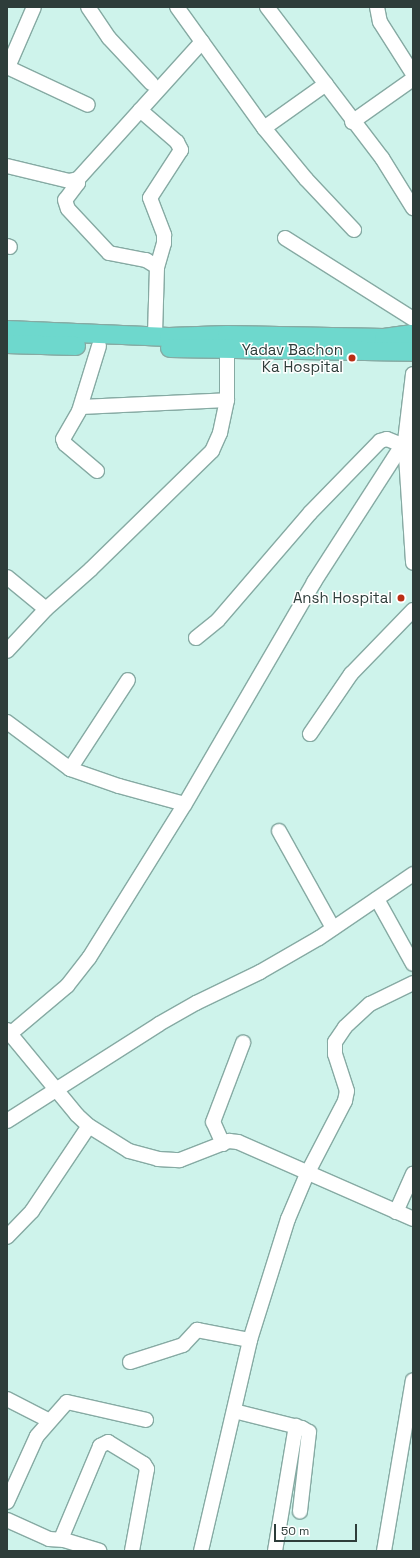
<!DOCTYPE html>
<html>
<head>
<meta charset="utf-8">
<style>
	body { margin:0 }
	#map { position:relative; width:420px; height:1558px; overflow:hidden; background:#cef3eb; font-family:"Space Grotesk",sans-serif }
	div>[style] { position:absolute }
	.roads { filter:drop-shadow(1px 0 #86aaa3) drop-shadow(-1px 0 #86aaa3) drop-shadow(0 1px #86aaa3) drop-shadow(0 -1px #86aaa3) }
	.minor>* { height:14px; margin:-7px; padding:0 7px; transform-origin:7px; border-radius:7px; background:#fff }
	.major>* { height:18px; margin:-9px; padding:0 9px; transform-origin:9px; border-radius:9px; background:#6ed8cd }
	.dots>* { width:11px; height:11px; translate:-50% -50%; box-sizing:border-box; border:2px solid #fff; border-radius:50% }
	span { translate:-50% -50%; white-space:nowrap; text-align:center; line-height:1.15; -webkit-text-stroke:3px #fff; paint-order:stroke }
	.poi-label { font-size:15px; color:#2e3d3a }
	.right { translate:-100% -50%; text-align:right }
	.frame { position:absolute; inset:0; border:8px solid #2e3d3a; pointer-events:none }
	.scale { position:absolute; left:274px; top:1524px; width:83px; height:18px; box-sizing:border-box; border:2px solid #2e3d3a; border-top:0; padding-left:5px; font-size:12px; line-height:14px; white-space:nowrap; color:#2e3d3a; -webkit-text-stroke:3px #fff; paint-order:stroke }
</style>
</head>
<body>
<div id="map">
	<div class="roads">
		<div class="minor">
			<div style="left:88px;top:7px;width:37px;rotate:56deg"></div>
			<div style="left:109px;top:38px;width:62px;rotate:47deg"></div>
			<div style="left:177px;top:7px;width:149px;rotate:54.3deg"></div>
			<div style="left:264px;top:128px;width:66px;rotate:50.5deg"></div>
			<div style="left:306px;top:179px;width:70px;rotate:46.7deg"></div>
			<div style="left:267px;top:7px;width:190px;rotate:52.7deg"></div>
			<div style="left:382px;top:158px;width:59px;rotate:58.2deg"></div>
			<div style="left:377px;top:7px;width:15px;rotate:79deg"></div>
			<div style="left:380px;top:22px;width:62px;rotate:57.6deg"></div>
			<div style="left:7px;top:67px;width:89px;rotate:25.1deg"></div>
			<div style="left:8px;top:67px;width:65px;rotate:-66.6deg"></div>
			<div style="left:140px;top:110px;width:49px;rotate:40.9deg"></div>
			<div style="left:177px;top:142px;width:9px;rotate:63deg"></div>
			<div style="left:181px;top:150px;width:57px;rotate:122.9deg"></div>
			<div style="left:150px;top:198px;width:40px;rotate:69deg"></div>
			<div style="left:164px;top:235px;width:8px;rotate:90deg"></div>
			<div style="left:164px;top:243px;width:25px;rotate:106deg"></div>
			<div style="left:352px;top:122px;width:75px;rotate:-35.2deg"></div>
			<div style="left:264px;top:128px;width:76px;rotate:-35.4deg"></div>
			<div style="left:7px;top:166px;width:64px;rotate:13.6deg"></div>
			<div style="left:69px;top:181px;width:9px;rotate:-13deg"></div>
			<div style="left:78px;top:179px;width:185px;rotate:-47.9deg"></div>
			<div style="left:78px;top:179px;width:4px;rotate:90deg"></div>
			<div style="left:78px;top:183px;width:21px;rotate:127deg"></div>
			<div style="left:65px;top:200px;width:9px;rotate:72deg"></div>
			<div style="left:68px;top:209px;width:60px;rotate:47deg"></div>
			<div style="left:109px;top:253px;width:38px;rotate:11deg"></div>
			<div style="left:146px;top:260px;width:13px;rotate:32deg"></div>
			<div style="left:157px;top:267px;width:69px;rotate:91.7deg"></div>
			<div style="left:285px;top:238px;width:151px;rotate:32.3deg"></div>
			<div style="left:7px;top:246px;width:3px;rotate:18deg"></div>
			<div style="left:413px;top:374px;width:67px;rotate:96.8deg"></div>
			<div style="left:405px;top:441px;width:122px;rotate:86.2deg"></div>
			<div style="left:81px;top:407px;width:146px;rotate:-2.7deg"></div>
			<div style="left:97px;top:471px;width:42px;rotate:-139.8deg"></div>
			<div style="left:65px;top:444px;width:5px;rotate:-112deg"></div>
			<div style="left:63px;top:439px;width:32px;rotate:-60deg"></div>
			<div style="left:79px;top:411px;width:68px;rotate:-72.9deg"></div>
			<div style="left:7px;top:577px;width:50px;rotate:39.4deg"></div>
			<div style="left:196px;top:638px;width:28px;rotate:-39deg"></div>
			<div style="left:218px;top:620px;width:141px;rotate:-49.3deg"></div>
			<div style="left:310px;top:513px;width:100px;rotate:-45.8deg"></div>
			<div style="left:380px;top:441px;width:7px;rotate:-16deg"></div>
			<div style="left:387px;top:439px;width:16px;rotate:22deg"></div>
			<div style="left:7px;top:651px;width:57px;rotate:-47.1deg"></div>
			<div style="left:46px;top:609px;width:60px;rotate:-41.6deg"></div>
			<div style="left:91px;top:569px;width:169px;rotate:-44.3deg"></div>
			<div style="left:212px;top:451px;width:20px;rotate:-66deg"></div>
			<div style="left:220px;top:433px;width:34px;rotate:-78deg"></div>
			<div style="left:227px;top:400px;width:61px;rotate:-90deg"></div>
			<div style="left:7px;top:722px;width:79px;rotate:36.7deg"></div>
			<div style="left:70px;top:769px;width:52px;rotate:19.1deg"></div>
			<div style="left:119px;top:786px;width:68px;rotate:15.3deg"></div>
			<div style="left:310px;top:734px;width:73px;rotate:-55.7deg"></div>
			<div style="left:351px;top:674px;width:89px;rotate:-45.9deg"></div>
			<div style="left:70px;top:769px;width:106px;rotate:-56.9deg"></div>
			<div style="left:279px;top:831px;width:111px;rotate:60.9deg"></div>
			<div style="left:377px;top:899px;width:74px;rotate:61deg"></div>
			<div style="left:7px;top:1030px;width:110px;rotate:50.5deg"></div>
			<div style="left:77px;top:1115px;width:16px;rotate:43deg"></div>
			<div style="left:89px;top:1126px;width:47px;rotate:32deg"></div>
			<div style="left:129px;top:1151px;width:30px;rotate:15deg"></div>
			<div style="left:158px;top:1159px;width:22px;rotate:3deg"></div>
			<div style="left:180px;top:1160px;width:53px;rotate:-21.2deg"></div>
			<div style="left:229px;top:1141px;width:9px;rotate:6deg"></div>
			<div style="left:238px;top:1142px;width:191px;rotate:23.7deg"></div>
			<div style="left:10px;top:1034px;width:75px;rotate:-40.1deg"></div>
			<div style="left:67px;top:986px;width:36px;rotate:-52deg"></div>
			<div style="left:89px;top:958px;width:181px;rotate:-58.1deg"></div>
			<div style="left:185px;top:804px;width:257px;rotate:-59.8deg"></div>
			<div style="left:314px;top:582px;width:168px;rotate:-57.2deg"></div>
			<div style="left:7px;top:1121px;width:180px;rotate:-32.5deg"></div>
			<div style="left:159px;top:1024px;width:43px;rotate:-29.6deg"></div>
			<div style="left:196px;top:1003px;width:71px;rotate:-25.8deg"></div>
			<div style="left:260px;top:972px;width:68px;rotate:-30deg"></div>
			<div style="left:319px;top:938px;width:114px;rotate:-34.2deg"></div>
			<div style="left:223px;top:1144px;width:24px;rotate:-114deg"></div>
			<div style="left:213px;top:1122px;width:85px;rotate:-69.2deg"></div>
			<div style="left:396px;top:1212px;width:42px;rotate:-65.9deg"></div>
			<div style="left:7px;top:1237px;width:36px;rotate:-46deg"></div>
			<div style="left:32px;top:1211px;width:102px;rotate:-56.2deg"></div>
			<div style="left:130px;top:1362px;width:56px;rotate:-17.8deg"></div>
			<div style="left:183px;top:1345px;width:21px;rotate:-47deg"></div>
			<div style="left:197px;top:1330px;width:54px;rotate:10.7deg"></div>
			<div style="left:7px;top:1399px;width:48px;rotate:27.1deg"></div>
			<div style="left:234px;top:1411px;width:70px;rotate:14deg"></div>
			<div style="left:302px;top:1428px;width:8px;rotate:30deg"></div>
			<div style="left:309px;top:1432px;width:80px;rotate:96.5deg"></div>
			<div style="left:7px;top:1502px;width:72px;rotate:-65.6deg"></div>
			<div style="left:37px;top:1436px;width:45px;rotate:-48.6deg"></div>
			<div style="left:67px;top:1402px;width:81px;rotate:12.8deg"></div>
			<div style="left:7px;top:1520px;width:46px;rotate:24.3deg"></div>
			<div style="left:49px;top:1539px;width:15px;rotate:4deg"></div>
			<div style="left:64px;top:1540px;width:37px;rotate:17deg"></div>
			<div style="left:61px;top:1539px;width:101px;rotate:-67.2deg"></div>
			<div style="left:100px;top:1446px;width:9px;rotate:-27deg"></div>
			<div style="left:108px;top:1442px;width:42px;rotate:31.4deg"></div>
			<div style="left:144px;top:1464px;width:6px;rotate:59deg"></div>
			<div style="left:147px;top:1469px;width:83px;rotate:100.4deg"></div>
			<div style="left:201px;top:1551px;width:217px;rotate:-76.9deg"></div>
			<div style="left:250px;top:1340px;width:127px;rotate:-72.6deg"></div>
			<div style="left:288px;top:1219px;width:49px;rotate:-67.1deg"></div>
			<div style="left:307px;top:1174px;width:82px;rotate:-62.5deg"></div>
			<div style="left:345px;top:1101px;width:10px;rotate:-79deg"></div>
			<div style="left:347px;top:1091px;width:39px;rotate:-108deg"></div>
			<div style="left:335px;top:1054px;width:12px;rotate:-90deg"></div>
			<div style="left:335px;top:1042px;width:18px;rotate:-56deg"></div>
			<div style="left:345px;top:1027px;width:34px;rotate:-43deg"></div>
			<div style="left:370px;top:1004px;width:48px;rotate:-26deg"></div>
			<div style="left:275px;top:1551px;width:127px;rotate:-80.5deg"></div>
			<div style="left:384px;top:1551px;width:173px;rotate:-80.4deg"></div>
		</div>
		<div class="major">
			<div style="left:7px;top:330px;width:162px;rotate:2.5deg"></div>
			<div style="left:169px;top:337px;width:58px;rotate:-2deg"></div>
			<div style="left:227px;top:335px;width:157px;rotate:1.1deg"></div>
			<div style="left:384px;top:338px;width:29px;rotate:-8deg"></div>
			<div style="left:7px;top:344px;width:69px;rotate:1.7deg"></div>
			<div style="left:170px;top:348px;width:243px;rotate:0.9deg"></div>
		</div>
	</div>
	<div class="dots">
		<div style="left:352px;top:358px;background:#ba2e15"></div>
		<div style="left:401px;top:598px;background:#ba2e15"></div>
	</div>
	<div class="poi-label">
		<span class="right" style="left:343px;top:358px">Yadav Bachon<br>Ka Hospital</span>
		<span class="right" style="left:392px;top:598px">Ansh Hospital</span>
	</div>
	<div class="frame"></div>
	<div class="scale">50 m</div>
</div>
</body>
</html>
